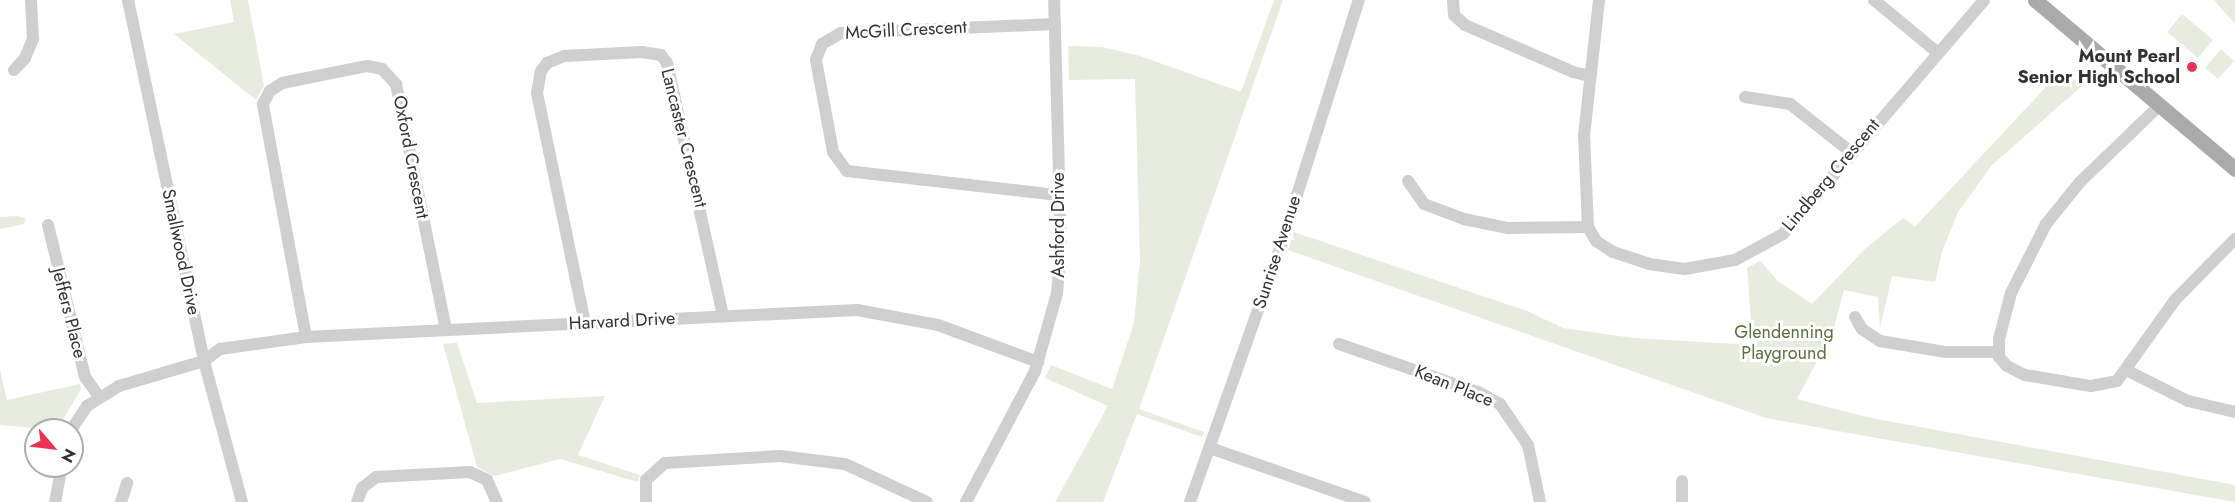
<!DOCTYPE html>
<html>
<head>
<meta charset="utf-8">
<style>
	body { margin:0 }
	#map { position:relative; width:2235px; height:502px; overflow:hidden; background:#fff; font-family:Jost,sans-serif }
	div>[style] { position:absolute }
	.green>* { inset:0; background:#e7ecde }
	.minor>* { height:12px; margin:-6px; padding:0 6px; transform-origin:6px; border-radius:6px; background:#cfcfcf }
	.major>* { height:15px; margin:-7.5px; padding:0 7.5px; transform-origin:7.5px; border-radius:7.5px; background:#aaa }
	.dots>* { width:16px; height:16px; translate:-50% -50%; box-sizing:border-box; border:3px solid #fff; border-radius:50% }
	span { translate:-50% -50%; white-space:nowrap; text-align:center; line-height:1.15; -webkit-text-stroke:6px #fff; paint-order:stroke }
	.street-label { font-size:18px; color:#323232 }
	.poi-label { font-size:18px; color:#323232; font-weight:700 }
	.right { translate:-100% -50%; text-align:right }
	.park-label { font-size:18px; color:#5b713c }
	.north { position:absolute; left:24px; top:418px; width:60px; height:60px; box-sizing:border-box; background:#fff; border:2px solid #adadad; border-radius:50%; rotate:118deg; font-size:16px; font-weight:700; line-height:24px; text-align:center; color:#323232 }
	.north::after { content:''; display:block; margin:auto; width:21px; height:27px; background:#ed3154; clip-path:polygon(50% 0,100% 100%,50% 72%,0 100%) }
</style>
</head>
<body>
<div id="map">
	<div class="green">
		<div style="clip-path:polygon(230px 0,248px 0,264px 86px,256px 100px,174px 34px,234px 22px)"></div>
		<div style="clip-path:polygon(1274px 0,1283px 0,1139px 409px,1204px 432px,1202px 437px,1137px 414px,1103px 502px,1055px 502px,1108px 406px,1045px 378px,1051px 365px,1112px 389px,1134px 323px,1140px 259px,1135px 79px,1069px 80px,1068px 46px,1102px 47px,1140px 56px,1241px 92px)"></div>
		<div style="clip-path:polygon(2214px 0,2235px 0,2235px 24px)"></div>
		<div style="clip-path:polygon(2182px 14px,2213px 40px,2198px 58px,2167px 32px)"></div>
		<div style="clip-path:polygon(2221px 49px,2234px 61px,2218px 79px,2205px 68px)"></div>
		<div style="clip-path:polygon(2061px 71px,2083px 85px,1992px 165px,1958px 212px,1942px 252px,1935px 282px,1892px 276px,1880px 328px,1878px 297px,1844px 290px,1833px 331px,1797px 399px,1866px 417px,2235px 485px,2235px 502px,1766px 418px,1288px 250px,1294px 232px,1527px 311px,1563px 328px,1633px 338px,1753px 345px,1747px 268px,1760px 261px,1778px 281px,1812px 304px,1865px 249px,1903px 218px,1915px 227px)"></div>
		<div style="clip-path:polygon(0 217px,17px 216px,25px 218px,24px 224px,0 229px)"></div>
		<div style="clip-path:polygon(457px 343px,477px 403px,605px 396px,578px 455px,640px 475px,638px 482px,560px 459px,494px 476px,477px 467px,443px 344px)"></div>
		<div style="clip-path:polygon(0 370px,7px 400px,80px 384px,81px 389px,57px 430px,0 425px)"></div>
	</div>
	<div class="minor">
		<div style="left:128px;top:0;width:369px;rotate:78.1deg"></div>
		<div style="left:204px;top:361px;width:146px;rotate:74.9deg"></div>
		<div style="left:1453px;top:0;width:15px;rotate:86deg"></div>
		<div style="left:1454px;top:15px;width:15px;rotate:42deg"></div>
		<div style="left:1465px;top:25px;width:118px;rotate:23.5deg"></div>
		<div style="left:1573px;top:72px;width:17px;rotate:13deg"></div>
		<div style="left:1599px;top:0;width:136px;rotate:96.3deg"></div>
		<div style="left:1584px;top:135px;width:92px;rotate:87.5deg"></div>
		<div style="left:1588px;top:227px;width:16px;rotate:60deg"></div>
		<div style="left:1596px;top:241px;width:20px;rotate:33deg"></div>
		<div style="left:1613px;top:252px;width:38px;rotate:18deg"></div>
		<div style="left:1649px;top:264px;width:36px;rotate:8deg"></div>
		<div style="left:1685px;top:269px;width:51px;rotate:-10.2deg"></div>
		<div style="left:1735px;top:260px;width:55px;rotate:-28.4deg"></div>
		<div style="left:1783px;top:234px;width:308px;rotate:-49.3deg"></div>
		<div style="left:1874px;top:0;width:83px;rotate:39.6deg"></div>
		<div style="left:1055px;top:24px;width:214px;rotate:177.6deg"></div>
		<div style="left:841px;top:33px;width:22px;rotate:150deg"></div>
		<div style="left:822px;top:44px;width:17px;rotate:111deg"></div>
		<div style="left:816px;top:60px;width:94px;rotate:79.5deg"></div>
		<div style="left:833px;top:152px;width:24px;rotate:54deg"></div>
		<div style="left:847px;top:171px;width:213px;rotate:6.5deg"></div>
		<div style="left:14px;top:70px;width:16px;rotate:-47deg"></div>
		<div style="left:25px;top:58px;width:21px;rotate:-67deg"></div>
		<div style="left:33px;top:39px;width:39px;rotate:-93deg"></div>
		<div style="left:1745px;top:97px;width:46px;rotate:8.8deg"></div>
		<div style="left:1790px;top:104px;width:78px;rotate:38.2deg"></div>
		<div style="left:2159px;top:106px;width:110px;rotate:136.1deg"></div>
		<div style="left:2080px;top:182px;width:54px;rotate:129deg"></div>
		<div style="left:2046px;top:224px;width:77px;rotate:116.9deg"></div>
		<div style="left:2011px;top:293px;width:48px;rotate:104.6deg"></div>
		<div style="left:1999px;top:339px;width:18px;rotate:90deg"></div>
		<div style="left:1999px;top:357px;width:12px;rotate:48deg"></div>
		<div style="left:2007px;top:366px;width:20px;rotate:27deg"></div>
		<div style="left:2025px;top:375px;width:67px;rotate:9.5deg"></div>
		<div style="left:2091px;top:386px;width:26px;rotate:-11deg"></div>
		<div style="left:2117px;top:381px;width:100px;rotate:-54.4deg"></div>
		<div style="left:2175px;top:300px;width:86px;rotate:-45.5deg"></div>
		<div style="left:1408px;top:181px;width:28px;rotate:55deg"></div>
		<div style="left:1424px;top:204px;width:43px;rotate:20.6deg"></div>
		<div style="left:1464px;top:219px;width:45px;rotate:11.6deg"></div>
		<div style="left:1508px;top:228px;width:80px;rotate:-0.7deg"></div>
		<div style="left:48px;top:225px;width:156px;rotate:76.3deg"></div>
		<div style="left:85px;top:377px;width:24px;rotate:54deg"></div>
		<div style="left:1855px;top:317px;width:14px;rotate:60deg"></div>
		<div style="left:1862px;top:329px;width:22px;rotate:34deg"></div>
		<div style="left:1880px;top:341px;width:67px;rotate:9.5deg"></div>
		<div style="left:1946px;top:352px;width:52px"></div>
		<div style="left:585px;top:323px;width:235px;rotate:-101.8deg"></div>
		<div style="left:537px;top:93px;width:22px;rotate:-80deg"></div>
		<div style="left:541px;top:71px;width:10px;rotate:-53deg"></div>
		<div style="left:547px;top:63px;width:18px;rotate:-22deg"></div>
		<div style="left:564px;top:56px;width:78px;rotate:-2.9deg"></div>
		<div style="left:642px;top:52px;width:19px;rotate:9deg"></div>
		<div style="left:661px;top:55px;width:10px;rotate:53deg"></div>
		<div style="left:667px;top:63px;width:258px;rotate:77.5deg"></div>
		<div style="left:306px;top:337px;width:237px;rotate:-100.5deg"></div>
		<div style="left:263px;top:104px;width:15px;rotate:-62deg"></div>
		<div style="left:270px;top:91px;width:14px;rotate:-34deg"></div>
		<div style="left:282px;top:83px;width:87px;rotate:-11.3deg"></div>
		<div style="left:367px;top:66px;width:15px;rotate:11deg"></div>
		<div style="left:382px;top:69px;width:21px;rotate:47deg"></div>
		<div style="left:396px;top:84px;width:251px;rotate:78.5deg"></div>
		<div style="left:1339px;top:344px;width:147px;rotate:19.1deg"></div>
		<div style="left:1478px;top:392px;width:25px;rotate:29deg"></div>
		<div style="left:1500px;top:404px;width:50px;rotate:55.7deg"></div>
		<div style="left:1528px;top:445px;width:58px;rotate:78.1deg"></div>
		<div style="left:2128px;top:371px;width:67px;rotate:26.6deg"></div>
		<div style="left:2188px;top:401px;width:48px;rotate:13.2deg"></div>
		<div style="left:71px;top:430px;width:29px;rotate:-56deg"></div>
		<div style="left:87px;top:406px;width:38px;rotate:-32deg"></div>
		<div style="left:119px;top:386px;width:89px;rotate:-16.4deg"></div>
		<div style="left:204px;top:361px;width:20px;rotate:-37deg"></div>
		<div style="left:220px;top:349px;width:87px;rotate:-7.9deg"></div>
		<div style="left:306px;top:337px;width:552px;rotate:-2.81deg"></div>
		<div style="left:857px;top:310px;width:82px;rotate:10.5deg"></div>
		<div style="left:938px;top:325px;width:107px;rotate:20.3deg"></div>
		<div style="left:1210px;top:448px;width:164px;rotate:19.2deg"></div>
		<div style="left:55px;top:502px;width:37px;rotate:-79deg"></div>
		<div style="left:121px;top:502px;width:20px;rotate:-72deg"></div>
		<div style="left:357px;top:502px;width:15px;rotate:-70deg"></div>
		<div style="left:362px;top:488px;width:18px;rotate:-38deg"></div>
		<div style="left:376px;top:477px;width:94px;rotate:-3deg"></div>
		<div style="left:470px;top:472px;width:19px;rotate:25deg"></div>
		<div style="left:487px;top:480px;width:24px;rotate:66deg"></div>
		<div style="left:646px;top:502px;width:22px;rotate:-90deg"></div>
		<div style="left:646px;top:480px;width:25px;rotate:-42deg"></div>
		<div style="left:665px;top:463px;width:115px;rotate:-3.5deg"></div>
		<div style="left:780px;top:456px;width:65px;rotate:7deg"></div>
		<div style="left:845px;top:464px;width:90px;rotate:24.9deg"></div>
		<div style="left:966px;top:502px;width:148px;rotate:-62.2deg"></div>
		<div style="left:1035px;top:371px;width:81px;rotate:-74.2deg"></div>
		<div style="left:1057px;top:293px;width:46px;rotate:-85deg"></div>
		<div style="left:1061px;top:247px;width:247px;rotate:-91.6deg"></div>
		<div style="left:1190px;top:502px;width:279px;rotate:-70.5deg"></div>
		<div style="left:1283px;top:239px;width:251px;rotate:-72.4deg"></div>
		<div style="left:1682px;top:502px;width:21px;rotate:-90deg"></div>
	</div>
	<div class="major">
		<div style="left:2035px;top:0;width:262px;rotate:40.2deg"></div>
	</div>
	<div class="dots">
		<div style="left:2192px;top:67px;background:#ed3154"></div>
	</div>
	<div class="street-label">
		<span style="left:906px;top:30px;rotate:-3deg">McGill Crescent</span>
		<span style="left:684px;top:138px;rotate:76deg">Lancaster Crescent</span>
		<span style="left:411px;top:157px;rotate:79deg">Oxford Crescent</span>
		<span style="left:1831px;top:175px;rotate:-50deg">Lindberg Crescent</span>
		<span style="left:1058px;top:225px;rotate:-90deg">Ashford Drive</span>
		<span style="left:181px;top:252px;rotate:78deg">Smallwood Drive</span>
		<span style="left:1277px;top:252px;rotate:-72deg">Sunrise Avenue</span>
		<span style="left:69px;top:313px;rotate:76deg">Jeffers Place</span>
		<span style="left:622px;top:321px;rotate:-3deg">Harvard Drive</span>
		<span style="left:1454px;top:386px;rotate:22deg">Kean Place</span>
	</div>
	<div class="poi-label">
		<span class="right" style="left:2180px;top:67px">Mount Pearl<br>Senior High School</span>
	</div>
	<div class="park-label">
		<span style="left:1784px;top:343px">Glendenning<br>Playground</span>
	</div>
	<div class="north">N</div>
</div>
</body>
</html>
